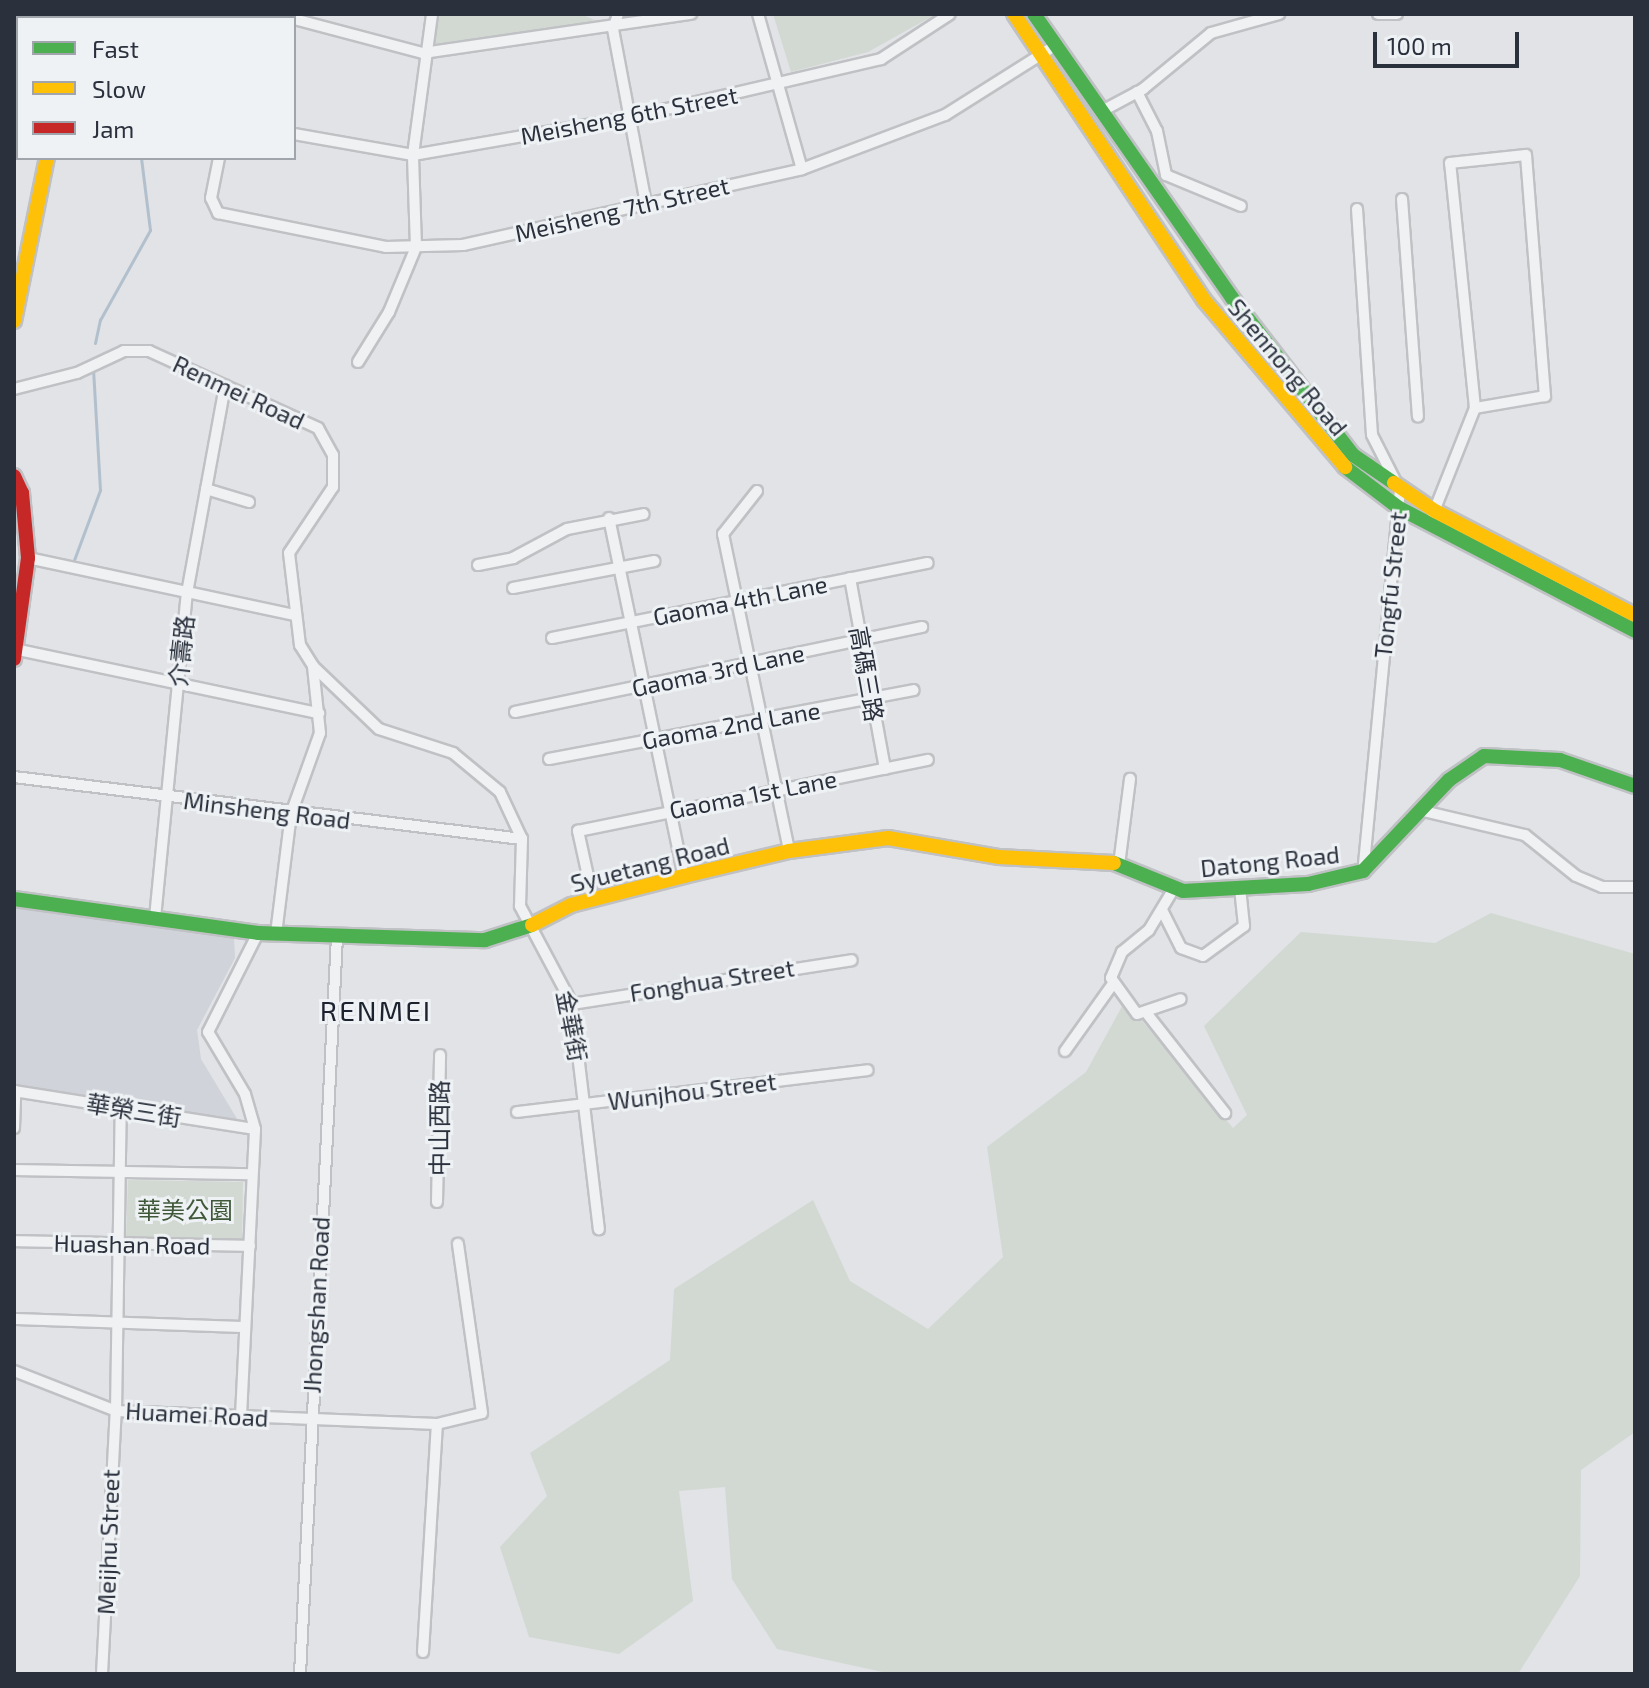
<!DOCTYPE html>
<html>
<head>
<meta charset="utf-8">
<style>
	body { margin:0 }
	#map { position:relative; width:1649px; height:1688px; overflow:hidden; background:#e1e3e6; font-family:"Exo 2","Noto Sans TC",sans-serif }
	div>[style] { position:absolute }
	.built>* { inset:0; background:#d0d3d9 }
	.green>* { inset:0; background:#d2d9d2 }
	.stream>* { height:3px; margin:-1.5px; padding:0 1.5px; transform-origin:1.5px; border-radius:1.5px; background:#b2c0ce }
	.roads { filter:drop-shadow(2px 0 #c0c1c4) drop-shadow(-2px 0 #c0c1c4) drop-shadow(0 2px #c0c1c4) drop-shadow(0 -2px #c0c1c4) }
	.street>* { height:10px; margin:-5px; padding:0 5px; transform-origin:5px; border-radius:5px; background:#f0f1f3 }
	.fast>* { height:14px; margin:-7px; padding:0 7px; transform-origin:7px; border-radius:7px; background:#4caf50 }
	.slow>* { height:14px; margin:-7px; padding:0 7px; transform-origin:7px; border-radius:7px; background:#ffc107 }
	.jam>* { height:14px; margin:-7px; padding:0 7px; transform-origin:7px; border-radius:7px; background:#c62828 }
	span { translate:-50% -50%; white-space:nowrap; text-align:center; line-height:1.15; -webkit-text-stroke:6px #eff2f5; paint-order:stroke }
	.street-label { font-size:24px; color:#2a313d }
	.park-label { font-size:24px; color:#3f5839 }
	.quarter-label { font-size:28px; color:#1c222e; letter-spacing:2px }
	.frame { position:absolute; inset:0; border:16px solid #2a313d; pointer-events:none }
	.legend { position:absolute; left:16px; top:16px; width:280px; height:144px; box-sizing:border-box; background:#eff2f5; border:2px solid #a0a5ab; margin:0; padding:10px 14px; list-style:none; font-size:24px; color:#2a313d }
	.legend li { display:flex; align-items:center; gap:16px; height:40px }
	.legend b { width:40px; border:2px solid #a0a5ab }
	.scale { position:absolute; left:1373px; top:32px; width:146px; height:36px; box-sizing:border-box; border:4px solid #2a313d; border-top:0; padding-left:10px; font-size:24px; line-height:28px; white-space:nowrap; color:#2a313d; -webkit-text-stroke:6px #eff2f5; paint-order:stroke }
</style>
</head>
<body>
<div id="map">
	<div class="built">
		<div style="clip-path:polygon(14px 908px,234px 938px,235px 958px,197px 1030px,201px 1059px,239px 1122px,14px 1084px)"></div>
	</div>
	<div class="green">
		<div style="clip-path:polygon(440px 14px,581px 14px,601px 23px,431px 47px)"></div>
		<div style="clip-path:polygon(773px 14px,936px 14px,868px 52px,791px 72px)"></div>
		<div style="clip-path:polygon(1491px 913px,1635px 954px,1635px 1432px,1581px 1470px,1580px 1576px,1518px 1674px,892px 1674px,777px 1649px,732px 1579px,725px 1487px,679px 1491px,693px 1601px,619px 1654px,529px 1637px,500px 1547px,547px 1496px,530px 1453px,670px 1360px,674px 1289px,813px 1200px,850px 1281px,928px 1329px,1003px 1257px,987px 1147px,1086px 1072px,1125px 1001px,1233px 1128px,1247px 1115px,1204px 1026px,1301px 932px,1435px 943px)"></div>
		<div style="clip-path:polygon(128px 1180px,243px 1182px,242px 1240px,126px 1238px)"></div>
	</div>
	<div class="stream">
		<div style="left:210px;top:18px;width:4px;rotate:-76deg"></div>
		<div style="left:95px;top:343px;width:24px;rotate:-78deg"></div>
		<div style="left:100px;top:320px;width:103px;rotate:-60.9deg"></div>
		<div style="left:150px;top:230px;width:73px;rotate:-97.1deg"></div>
		<div style="left:74px;top:560px;width:75px;rotate:-69.6deg"></div>
		<div style="left:100px;top:490px;width:120px;rotate:-93.3deg"></div>
	</div>
	<div class="roads">
		<div class="street">
			<div style="left:276px;top:14px;width:16px;rotate:15deg"></div>
			<div style="left:618px;top:14px;width:16px;rotate:108deg"></div>
			<div style="left:613px;top:29px;width:177px;rotate:79.3deg"></div>
			<div style="left:758px;top:14px;width:161px;rotate:74.2deg"></div>
			<div style="left:1378px;top:14px;width:19px"></div>
			<div style="left:230px;top:18px;width:4px;rotate:-63deg"></div>
			<div style="left:294px;top:19px;width:133px;rotate:14.8deg"></div>
			<div style="left:423px;top:53px;width:271px;rotate:-8.3deg"></div>
			<div style="left:14px;top:81px;width:4px;rotate:27deg"></div>
			<div style="left:1137px;top:92px;width:44px;rotate:62.9deg"></div>
			<div style="left:1157px;top:131px;width:45px;rotate:78.4deg"></div>
			<div style="left:1166px;top:175px;width:81px;rotate:22.5deg"></div>
			<div style="left:1102px;top:111px;width:47px;rotate:-28.2deg"></div>
			<div style="left:1143px;top:89px;width:88px;rotate:-39.5deg"></div>
			<div style="left:1211px;top:33px;width:71px;rotate:-15.6deg"></div>
			<div style="left:294px;top:134px;width:121px;rotate:10deg"></div>
			<div style="left:413px;top:155px;width:218px;rotate:-9.8deg"></div>
			<div style="left:628px;top:118px;width:260px;rotate:-13.1deg"></div>
			<div style="left:881px;top:59px;width:82px;rotate:-33.1deg"></div>
			<div style="left:219px;top:158px;width:41px;rotate:101.3deg"></div>
			<div style="left:211px;top:198px;width:17px;rotate:65deg"></div>
			<div style="left:218px;top:213px;width:171px;rotate:11.4deg"></div>
			<div style="left:386px;top:247px;width:77px;rotate:-1.5deg"></div>
			<div style="left:463px;top:245px;width:347px;rotate:-12.6deg"></div>
			<div style="left:802px;top:169px;width:153px;rotate:-20.7deg"></div>
			<div style="left:945px;top:115px;width:131px;rotate:-32.2deg"></div>
			<div style="left:1402px;top:199px;width:218px;rotate:85.8deg"></div>
			<div style="left:1357px;top:209px;width:226px;rotate:86.2deg"></div>
			<div style="left:1372px;top:435px;width:62px;rotate:63deg"></div>
			<div style="left:1400px;top:490px;width:383px;rotate:95.5deg"></div>
			<div style="left:358px;top:362px;width:59px;rotate:-58.2deg"></div>
			<div style="left:389px;top:312px;width:70px;rotate:-67.4deg"></div>
			<div style="left:416px;top:247px;width:92px;rotate:-91.9deg"></div>
			<div style="left:413px;top:155px;width:142px;rotate:-82.3deg"></div>
			<div style="left:14px;top:389px;width:65px;rotate:-14.3deg"></div>
			<div style="left:77px;top:373px;width:52px;rotate:-25.1deg"></div>
			<div style="left:124px;top:351px;width:25px"></div>
			<div style="left:149px;top:351px;width:186px;rotate:24.5deg"></div>
			<div style="left:318px;top:428px;width:31px;rotate:61deg"></div>
			<div style="left:333px;top:455px;width:32px;rotate:90deg"></div>
			<div style="left:333px;top:487px;width:79px;rotate:123.7deg"></div>
			<div style="left:289px;top:553px;width:93px;rotate:83.2deg"></div>
			<div style="left:300px;top:645px;width:25px;rotate:58deg"></div>
			<div style="left:313px;top:666px;width:91px;rotate:43.7deg"></div>
			<div style="left:379px;top:729px;width:78px;rotate:18deg"></div>
			<div style="left:453px;top:753px;width:61px;rotate:39.7deg"></div>
			<div style="left:500px;top:792px;width:52px;rotate:64.9deg"></div>
			<div style="left:522px;top:839px;width:67px;rotate:91.7deg"></div>
			<div style="left:520px;top:906px;width:111px;rotate:62deg"></div>
			<div style="left:572px;top:1004px;width:227px;rotate:83.2deg"></div>
			<div style="left:206px;top:489px;width:45px;rotate:16.8deg"></div>
			<div style="left:757px;top:491px;width:55px;rotate:128.3deg"></div>
			<div style="left:723px;top:534px;width:324px;rotate:78.2deg"></div>
			<div style="left:1433px;top:514px;width:114px;rotate:-68.4deg"></div>
			<div style="left:1475px;top:408px;width:246px;rotate:-95.8deg"></div>
			<div style="left:1450px;top:163px;width:76px;rotate:-6deg"></div>
			<div style="left:1526px;top:155px;width:242px;rotate:85.5deg"></div>
			<div style="left:1545px;top:396px;width:71px;rotate:170.3deg"></div>
			<div style="left:609px;top:518px;width:366px;rotate:78.2deg"></div>
			<div style="left:28px;top:558px;width:273px;rotate:12.1deg"></div>
			<div style="left:478px;top:565px;width:36px;rotate:-11deg"></div>
			<div style="left:513px;top:558px;width:61px;rotate:-28.2deg"></div>
			<div style="left:567px;top:529px;width:78px;rotate:-11deg"></div>
			<div style="left:850px;top:578px;width:194px;rotate:79.6deg"></div>
			<div style="left:513px;top:588px;width:144px;rotate:-10.8deg"></div>
			<div style="left:552px;top:638px;width:383px;rotate:-11.3deg"></div>
			<div style="left:14px;top:649px;width:312px;rotate:11.9deg"></div>
			<div style="left:515px;top:712px;width:416px;rotate:-11.8deg"></div>
			<div style="left:549px;top:759px;width:371px;rotate:-10.7deg"></div>
			<div style="left:14px;top:777px;width:512px;rotate:6.96deg"></div>
			<div style="left:1419px;top:810px;width:109px;rotate:13.3deg"></div>
			<div style="left:1525px;top:835px;width:65px;rotate:38.8deg"></div>
			<div style="left:1576px;top:876px;width:28px;rotate:23deg"></div>
			<div style="left:1602px;top:887px;width:33px"></div>
			<div style="left:1119px;top:865px;width:87px;rotate:-82.7deg"></div>
			<div style="left:1173px;top:890px;width:47px;rotate:121deg"></div>
			<div style="left:1149px;top:930px;width:35px;rotate:141deg"></div>
			<div style="left:1122px;top:952px;width:28px;rotate:113deg"></div>
			<div style="left:1111px;top:978px;width:44px;rotate:54.2deg"></div>
			<div style="left:1137px;top:1014px;width:46px;rotate:-18.8deg"></div>
			<div style="left:593px;top:899px;width:70px;rotate:-102.4deg"></div>
			<div style="left:578px;top:831px;width:357px;rotate:-11.5deg"></div>
			<div style="left:1162px;top:910px;width:42px;rotate:63.4deg"></div>
			<div style="left:1181px;top:948px;width:23px;rotate:20deg"></div>
			<div style="left:1203px;top:956px;width:51px;rotate:-36.2deg"></div>
			<div style="left:1244px;top:926px;width:38px;rotate:-96deg"></div>
			<div style="left:155px;top:918px;width:327px;rotate:-84.4deg"></div>
			<div style="left:187px;top:593px;width:211px;rotate:-79.6deg"></div>
			<div style="left:276px;top:934px;width:121px;rotate:-82.9deg"></div>
			<div style="left:291px;top:814px;width:86px;rotate:-70.3deg"></div>
			<div style="left:320px;top:733px;width:67px;rotate:-96deg"></div>
			<div style="left:572px;top:1004px;width:283px;rotate:-8.9deg"></div>
			<div style="left:1148px;top:1015px;width:125px;rotate:51.8deg"></div>
			<div style="left:1065px;top:1051px;width:81px;rotate:-54.5deg"></div>
			<div style="left:14px;top:1091px;width:244px;rotate:9deg"></div>
			<div style="left:517px;top:1112px;width:353px;rotate:-6.8deg"></div>
			<div style="left:14px;top:1128px;width:37px;rotate:-88deg"></div>
			<div style="left:14px;top:1170px;width:238px;rotate:1deg"></div>
			<div style="left:437px;top:1202px;width:147px;rotate:-88.8deg"></div>
			<div style="left:14px;top:1241px;width:236px;rotate:1.2deg"></div>
			<div style="left:14px;top:1319px;width:230px;rotate:2deg"></div>
			<div style="left:14px;top:1371px;width:110px;rotate:21.4deg"></div>
			<div style="left:116px;top:1411px;width:321px;rotate:2.3deg"></div>
			<div style="left:437px;top:1424px;width:46px;rotate:-13.7deg"></div>
			<div style="left:482px;top:1413px;width:171px;rotate:-98.1deg"></div>
			<div style="left:241px;top:1416px;width:287px;rotate:-87.2deg"></div>
			<div style="left:255px;top:1129px;width:36px;rotate:-106deg"></div>
			<div style="left:245px;top:1094px;width:72px;rotate:-120.8deg"></div>
			<div style="left:208px;top:1032px;width:111px;rotate:-63.2deg"></div>
			<div style="left:423px;top:1652px;width:228px;rotate:-86.5deg"></div>
			<div style="left:102px;top:1674px;width:263px;rotate:-87deg"></div>
			<div style="left:116px;top:1411px;width:303px;rotate:-89.1deg"></div>
			<div style="left:300px;top:1674px;width:738px;rotate:-87.13deg"></div>
		</div>
		<div class="fast">
			<div style="left:1034px;top:14px;width:346px;rotate:55.1deg"></div>
			<div style="left:1232px;top:298px;width:198px;rotate:52.4deg"></div>
			<div style="left:1353px;top:455px;width:50px;rotate:34.3deg"></div>
			<div style="left:1345px;top:467px;width:68px;rotate:37.2deg"></div>
			<div style="left:1399px;top:508px;width:266px;rotate:27.5deg"></div>
			<div style="left:1114px;top:863px;width:74px;rotate:22.1deg"></div>
			<div style="left:1183px;top:891px;width:125px;rotate:-3.2deg"></div>
			<div style="left:1308px;top:884px;width:57px;rotate:-13.3deg"></div>
			<div style="left:1363px;top:871px;width:125px;rotate:-46.6deg"></div>
			<div style="left:1449px;top:780px;width:42px;rotate:-34.4deg"></div>
			<div style="left:1484px;top:756px;width:76px;rotate:3deg"></div>
			<div style="left:1560px;top:760px;width:79px;rotate:19.1deg"></div>
			<div style="left:14px;top:899px;width:246px;rotate:7.9deg"></div>
			<div style="left:258px;top:933px;width:227px;rotate:1.8deg"></div>
			<div style="left:485px;top:940px;width:49px;rotate:-17.7deg"></div>
		</div>
		<div class="slow">
			<div style="left:1014px;top:14px;width:343px;rotate:56.4deg"></div>
			<div style="left:1204px;top:300px;width:219px;rotate:49.8deg"></div>
			<div style="left:14px;top:321px;width:166px;rotate:-78.6deg"></div>
			<div style="left:1394px;top:483px;width:50px;rotate:34.3deg"></div>
			<div style="left:1435px;top:511px;width:225px;rotate:27.5deg"></div>
			<div style="left:532px;top:925px;width:44px;rotate:-27.1deg"></div>
			<div style="left:571px;top:905px;width:117px;rotate:-14.4deg"></div>
			<div style="left:684px;top:876px;width:108px;rotate:-13.4deg"></div>
			<div style="left:789px;top:851px;width:100px;rotate:-7.5deg"></div>
			<div style="left:888px;top:838px;width:113px;rotate:9.7deg"></div>
			<div style="left:999px;top:857px;width:115px;rotate:3deg"></div>
		</div>
		<div class="jam">
			<div style="left:93px;top:18px;width:4px;rotate:-63deg"></div>
			<div style="left:14px;top:476px;width:19px;rotate:65deg"></div>
			<div style="left:22px;top:493px;width:65px;rotate:84.7deg"></div>
			<div style="left:28px;top:558px;width:102px;rotate:97.9deg"></div>
		</div>
	</div>
	<div class="street-label">
		<span style="left:629px;top:115px;rotate:-11deg">Meisheng 6th Street</span>
		<span style="left:622px;top:209px;rotate:-13deg">Meisheng 7th Street</span>
		<span style="left:1288px;top:367px;rotate:50deg">Shennong Road</span>
		<span style="left:239px;top:392px;rotate:25deg">Renmei Road</span>
		<span style="left:1390px;top:585px;rotate:-84deg">Tongfu Street</span>
		<span style="left:740px;top:600px;rotate:-11deg">Gaoma 4th Lane</span>
		<span style="left:181px;top:651px;rotate:-84deg">介壽路</span>
		<span style="left:718px;top:670px;rotate:-12deg">Gaoma 3rd Lane</span>
		<span style="left:867px;top:674px;rotate:80deg">高碼三路</span>
		<span style="left:731px;top:725px;rotate:-10deg">Gaoma 2nd Lane</span>
		<span style="left:753px;top:794px;rotate:-11deg">Gaoma 1st Lane</span>
		<span style="left:267px;top:810px;rotate:7deg">Minsheng Road</span>
		<span style="left:1270px;top:861px;rotate:-6deg">Datong Road</span>
		<span style="left:650px;top:864px;rotate:-14deg">Syuetang Road</span>
		<span style="left:712px;top:980px;rotate:-9deg">Fonghua Street</span>
		<span style="left:572px;top:1026px;rotate:79deg">金華街</span>
		<span style="left:692px;top:1091px;rotate:-7deg">Wunjhou Street</span>
		<span style="left:134px;top:1110px;rotate:9deg">華榮三街</span>
		<span style="left:439px;top:1128px;rotate:-90deg">中山西路</span>
		<span style="left:132px;top:1244px;rotate:1deg">Huashan Road</span>
		<span style="left:316px;top:1305px;rotate:-87deg">Jhongshan Road</span>
		<span style="left:197px;top:1414px;rotate:3deg">Huamei Road</span>
		<span style="left:108px;top:1542px;rotate:-88deg">Meijhu Street</span>
	</div>
	<div class="park-label">
		<span style="left:185px;top:1210px">華美公園</span>
	</div>
	<div class="quarter-label">
		<span style="left:376px;top:1010px">RENMEI</span>
	</div>
	<div class="frame"></div>
	<ul class="legend">
	<li><b style="height:10px;background:#4caf50"></b>Fast</li>
	<li><b style="height:10px;background:#ffc107"></b>Slow</li>
	<li><b style="height:10px;background:#c62828"></b>Jam</li>
	</ul>
	<div class="scale">100 m</div>
</div>
</body>
</html>
